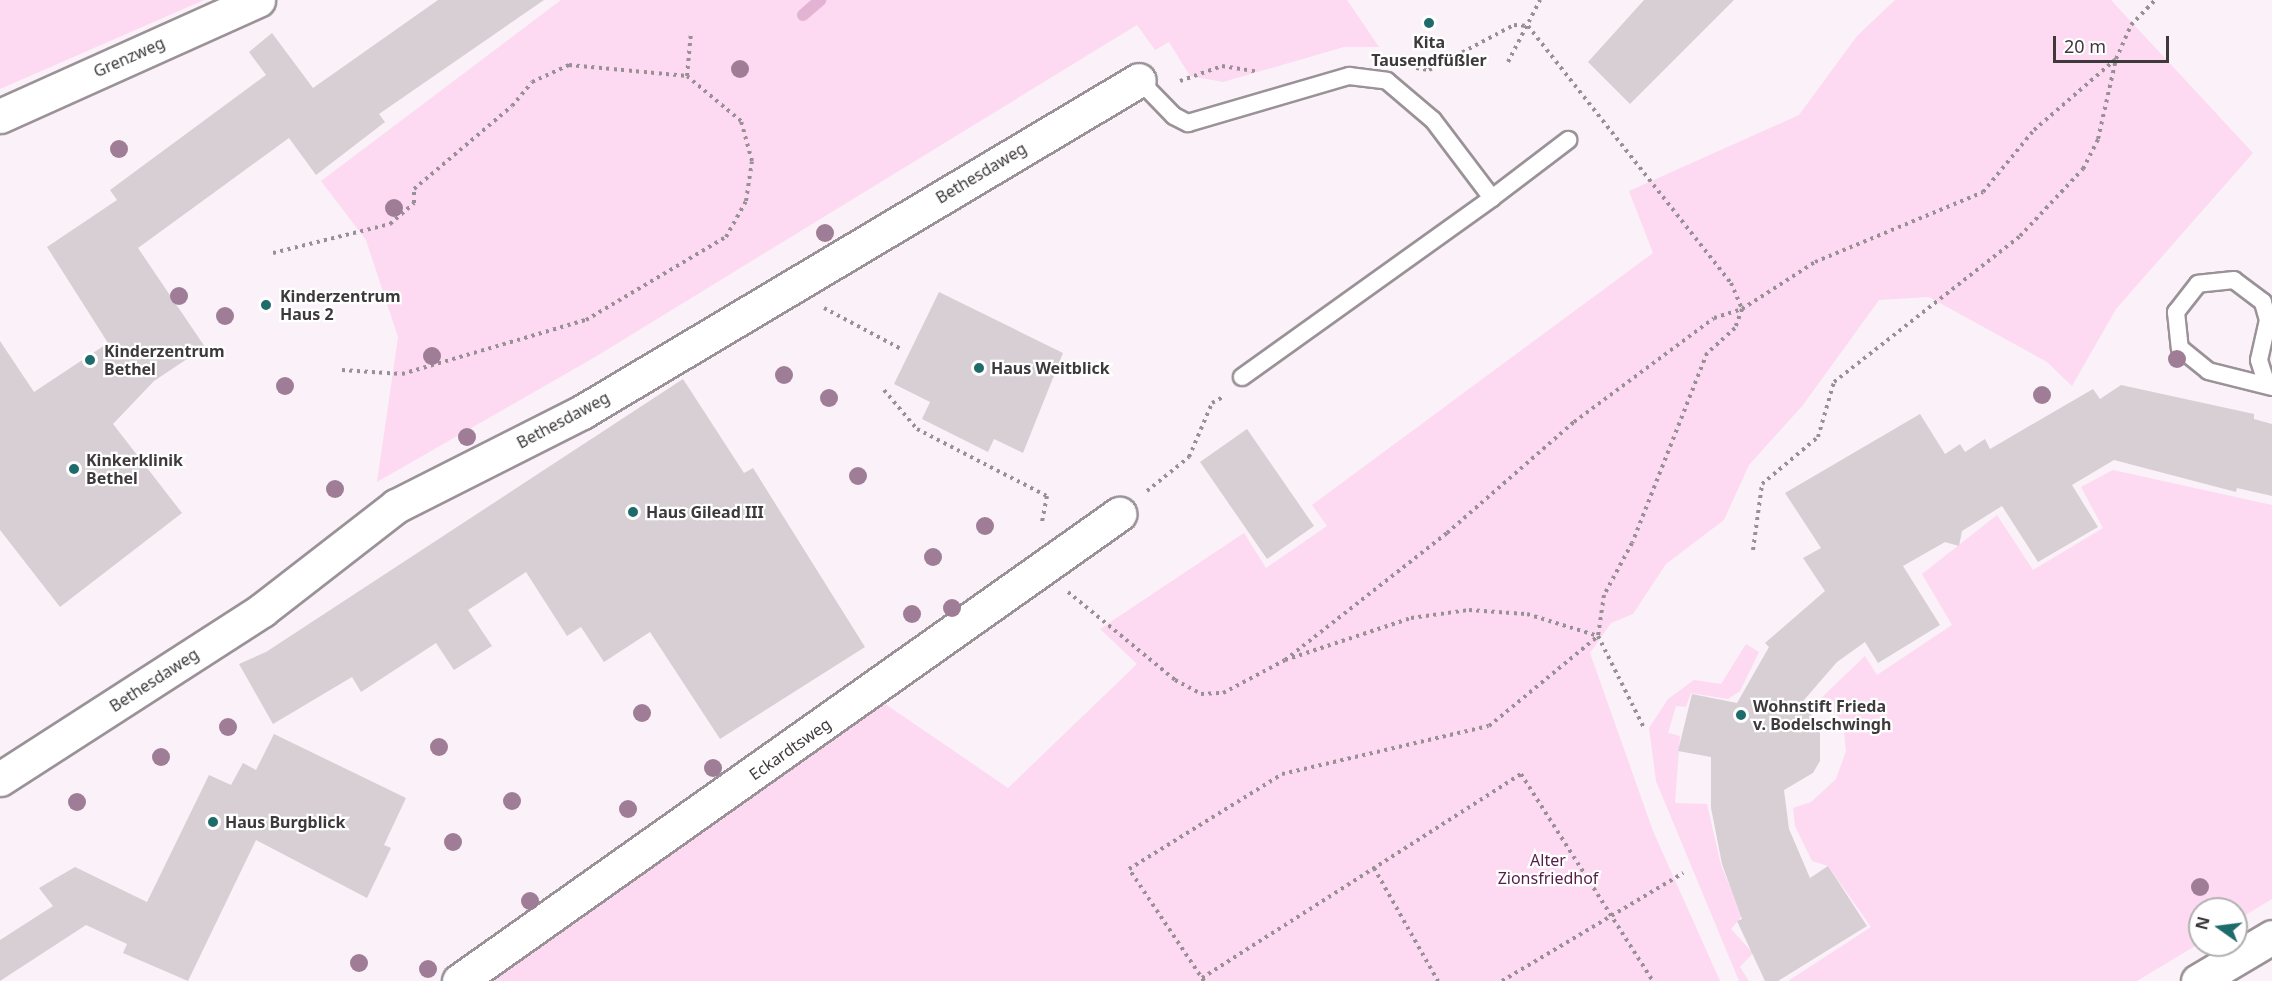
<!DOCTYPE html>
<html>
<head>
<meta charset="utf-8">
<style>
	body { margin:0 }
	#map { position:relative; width:2272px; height:981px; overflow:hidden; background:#faf2f8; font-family:"Noto Sans",sans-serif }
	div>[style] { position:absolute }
	.green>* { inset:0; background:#fddaf1 }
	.stream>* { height:12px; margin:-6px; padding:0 6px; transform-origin:6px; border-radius:6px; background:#e3b3d4 }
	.building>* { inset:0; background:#d7cfd4 }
	.path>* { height:4px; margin-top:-2px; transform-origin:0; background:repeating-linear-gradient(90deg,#979195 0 3px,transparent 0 7.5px) }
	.roads { filter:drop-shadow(2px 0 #9a9297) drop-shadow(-2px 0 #9a9297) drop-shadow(0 2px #9a9297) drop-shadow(0 -2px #9a9297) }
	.lane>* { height:16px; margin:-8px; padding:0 8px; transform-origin:8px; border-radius:8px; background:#fff }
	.street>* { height:33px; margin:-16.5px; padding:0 16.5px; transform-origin:16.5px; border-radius:16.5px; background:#fff }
	.trees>* { width:18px; height:18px; margin:-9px; border-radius:50%; background:#9f7d97 }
	.dots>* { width:16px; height:16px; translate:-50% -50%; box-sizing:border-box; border:3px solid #fff; border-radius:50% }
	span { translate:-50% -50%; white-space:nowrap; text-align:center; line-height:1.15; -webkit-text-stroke:4.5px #fff; paint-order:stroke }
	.poi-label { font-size:16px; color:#3e3a3c; font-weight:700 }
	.left { translate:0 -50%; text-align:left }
	.street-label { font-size:16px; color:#3e3a3c }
	.park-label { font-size:16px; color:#551d48 }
	.north { position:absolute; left:2188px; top:897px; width:60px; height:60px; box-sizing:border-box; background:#fff; border:2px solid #b2b0b1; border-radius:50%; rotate:284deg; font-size:16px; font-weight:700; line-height:24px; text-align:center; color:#3e3a3c }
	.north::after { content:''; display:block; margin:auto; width:21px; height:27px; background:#1e6b6b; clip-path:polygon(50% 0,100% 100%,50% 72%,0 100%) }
	.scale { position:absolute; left:2053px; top:36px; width:116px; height:27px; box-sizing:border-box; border:3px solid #3e3a3c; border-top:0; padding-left:8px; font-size:18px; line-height:21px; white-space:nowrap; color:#3e3a3c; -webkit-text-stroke:4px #fff; paint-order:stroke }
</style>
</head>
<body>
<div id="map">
	<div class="green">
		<div style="clip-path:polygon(0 0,204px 0,0 89px)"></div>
		<div style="clip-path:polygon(561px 0,1347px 0,1379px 47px,1344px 47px,1223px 82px,1190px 76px,1169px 42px,1155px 50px,1137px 25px,595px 357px,377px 482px,398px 337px,366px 240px,321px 181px)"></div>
		<div style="clip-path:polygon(1895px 0,2111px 0,2253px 153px,2116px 309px,2072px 386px,2047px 362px,1929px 297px,1879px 300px,1803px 405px,1749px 465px,1724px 520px,1666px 564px,1633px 614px,1611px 623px,1590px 653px,1653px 831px,1720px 981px,473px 981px,878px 699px,1008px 788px,1137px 664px,1100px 629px,1244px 533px,1266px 568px,1327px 526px,1312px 505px,1653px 253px,1629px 191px,1799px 115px,1857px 36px)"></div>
		<div style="clip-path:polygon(2113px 470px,2272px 505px,2272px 899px,2236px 921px,2236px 909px,2200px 909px,2200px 943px,2137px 981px,1788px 981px,1871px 927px,1828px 866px,1812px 861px,1795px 826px,1793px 808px,1811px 802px,1836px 779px,1846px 751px,1843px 721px,1819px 700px,1865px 656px,1877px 675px,1952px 625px,1922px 574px,1997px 515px,2033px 570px,2103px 528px,2081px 487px)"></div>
		<div style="clip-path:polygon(1746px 644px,1759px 652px,1740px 691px,1728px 699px,1691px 693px,1686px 707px,1676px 706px,1668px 733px,1680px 736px,1675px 803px,1707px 804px,1721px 865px,1742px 916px,1731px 929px,1753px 953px,1740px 967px,1749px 981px,1739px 981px,1656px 781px,1649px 728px,1668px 699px,1694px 680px,1721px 684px)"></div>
	</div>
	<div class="stream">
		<div style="left:803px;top:15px;width:23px;rotate:-41deg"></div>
	</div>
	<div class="building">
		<div style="clip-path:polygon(438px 0,544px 0,379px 114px,385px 122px,316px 175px,289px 138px,138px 248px,205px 347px,154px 381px,113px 424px,182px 513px,60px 607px,0 530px,0 341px,34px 392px,108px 343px,47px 247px,117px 200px,110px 190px,266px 75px,249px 52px,272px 33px,313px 88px)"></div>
		<div style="clip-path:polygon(1644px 0,1734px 0,1630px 104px,1588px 62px)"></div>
		<div style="clip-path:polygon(939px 292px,1063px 353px,1023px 453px,994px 439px,988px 452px,922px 419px,930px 402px,894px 384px)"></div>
		<div style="clip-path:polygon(683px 379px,744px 473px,753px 468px,865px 647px,720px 739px,650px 632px,604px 662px,581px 627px,567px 636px,526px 572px,468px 610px,492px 646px,454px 670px,436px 643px,361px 692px,352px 677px,273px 724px,239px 664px,266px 652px)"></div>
		<div style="clip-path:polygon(2121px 385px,2254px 414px,2254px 419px,2272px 424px,2272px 496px,2237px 488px,2236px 492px,2114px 460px,2072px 485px,2098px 527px,2038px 562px,2002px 506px,1962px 531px,1959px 546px,1945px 542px,1903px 566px,1940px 625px,1878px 663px,1865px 642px,1837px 662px,1804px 700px,1820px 733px,1820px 761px,1813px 773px,1784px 790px,1789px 829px,1810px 878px,1828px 866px,1867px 926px,1778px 981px,1765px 981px,1737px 921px,1742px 919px,1722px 864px,1711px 808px,1711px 757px,1678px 751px,1692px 694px,1737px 703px,1769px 647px,1765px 643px,1825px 591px,1803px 558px,1821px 548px,1785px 493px,1920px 414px,1945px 454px,1960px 444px,1965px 452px,1985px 439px,1990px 449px,2093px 389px,2100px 399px)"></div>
		<div style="clip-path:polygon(1247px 429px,1314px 526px,1267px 559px,1200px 462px)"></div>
		<div style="clip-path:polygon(274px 734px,406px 798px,384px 845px,391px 848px,367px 898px,256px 840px,188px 981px,123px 953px,127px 944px,86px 925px,0 981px,0 940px,53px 906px,39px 888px,75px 867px,147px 902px,209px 775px,231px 785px,243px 763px,256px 770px)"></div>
	</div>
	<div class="path">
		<div style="left:1508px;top:62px;width:70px;rotate:-62.7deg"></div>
		<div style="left:1416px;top:68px;width:13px;rotate:9deg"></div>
		<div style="left:1429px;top:70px;width:96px;rotate:-27.9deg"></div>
		<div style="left:1514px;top:25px;width:14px;rotate:4deg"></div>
		<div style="left:1528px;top:26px;width:328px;rotate:51.7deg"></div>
		<div style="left:1731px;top:283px;width:28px;rotate:67deg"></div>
		<div style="left:1742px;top:309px;width:20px;rotate:110deg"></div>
		<div style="left:1735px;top:328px;width:38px;rotate:138deg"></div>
		<div style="left:1707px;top:353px;width:204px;rotate:111.5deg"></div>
		<div style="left:1632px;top:543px;width:59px;rotate:118.3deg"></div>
		<div style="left:1604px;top:595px;width:41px;rotate:98.3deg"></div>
		<div style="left:1598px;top:636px;width:101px;rotate:63.4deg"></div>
		<div style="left:1180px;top:81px;width:45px;rotate:-19.7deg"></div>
		<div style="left:1222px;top:66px;width:36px;rotate:9deg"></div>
		<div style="left:273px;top:253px;width:121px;rotate:-13.9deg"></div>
		<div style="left:390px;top:224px;width:32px;rotate:-41deg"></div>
		<div style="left:414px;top:203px;width:14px;rotate:-90deg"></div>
		<div style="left:414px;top:189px;width:128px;rotate:-40.3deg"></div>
		<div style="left:512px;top:106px;width:31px;rotate:-50deg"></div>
		<div style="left:532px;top:82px;width:41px;rotate:-24.7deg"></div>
		<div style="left:569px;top:65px;width:119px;rotate:5.3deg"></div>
		<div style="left:824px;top:308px;width:89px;rotate:28deg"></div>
		<div style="left:342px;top:370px;width:60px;rotate:3.8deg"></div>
		<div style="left:402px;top:374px;width:192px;rotate:-16.4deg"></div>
		<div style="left:586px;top:320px;width:163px;rotate:-30.7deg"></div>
		<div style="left:726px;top:237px;width:41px;rotate:-60.9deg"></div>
		<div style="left:746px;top:201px;width:40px;rotate:-81.5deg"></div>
		<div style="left:752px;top:161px;width:41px;rotate:-105.4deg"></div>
		<div style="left:741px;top:121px;width:70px;rotate:-140.2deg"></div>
		<div style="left:687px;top:76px;width:44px;rotate:-84.8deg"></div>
		<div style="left:884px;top:390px;width:51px;rotate:49.8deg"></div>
		<div style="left:917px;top:429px;width:146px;rotate:27.3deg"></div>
		<div style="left:1047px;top:496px;width:26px;rotate:101deg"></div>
		<div style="left:1147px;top:491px;width:54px;rotate:-39deg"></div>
		<div style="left:1189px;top:457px;width:59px;rotate:-66.9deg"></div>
		<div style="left:1212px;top:403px;width:13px;rotate:-29deg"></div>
		<div style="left:1753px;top:550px;width:67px;rotate:-82.2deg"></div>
		<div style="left:1762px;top:484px;width:73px;rotate:-40deg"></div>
		<div style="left:1818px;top:437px;width:57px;rotate:-73.8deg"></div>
		<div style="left:1834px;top:382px;width:236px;rotate:-38.1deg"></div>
		<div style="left:2020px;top:236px;width:92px;rotate:-46.8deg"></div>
		<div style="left:2083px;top:169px;width:34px;rotate:-63deg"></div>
		<div style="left:2098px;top:139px;width:82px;rotate:-77.3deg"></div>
		<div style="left:1068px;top:592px;width:139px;rotate:39.4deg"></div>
		<div style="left:1175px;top:680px;width:30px;rotate:28deg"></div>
		<div style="left:1201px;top:694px;width:22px;rotate:-3deg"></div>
		<div style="left:1223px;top:693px;width:70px;rotate:-28deg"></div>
		<div style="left:1285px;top:660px;width:133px;rotate:-18.4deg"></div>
		<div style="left:1411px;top:618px;width:59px;rotate:-7.9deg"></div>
		<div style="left:1469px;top:610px;width:58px;rotate:3.9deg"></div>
		<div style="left:1527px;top:614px;width:74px;rotate:17.2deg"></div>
		<div style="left:1285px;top:660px;width:206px;rotate:-38.1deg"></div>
		<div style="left:1447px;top:533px;width:169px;rotate:-41.2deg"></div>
		<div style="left:1574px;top:422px;width:174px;rotate:-36.6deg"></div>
		<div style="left:1714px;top:318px;width:29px;rotate:-18deg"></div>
		<div style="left:1742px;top:309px;width:87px;rotate:-32.8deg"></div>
		<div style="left:1815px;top:262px;width:182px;rotate:-22.6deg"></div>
		<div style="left:1983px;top:192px;width:80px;rotate:-50.6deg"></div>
		<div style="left:2034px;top:130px;width:108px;rotate:-40.9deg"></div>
		<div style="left:2116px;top:59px;width:37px;rotate:-66deg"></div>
		<div style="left:2131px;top:25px;width:35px;rotate:-46deg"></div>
		<div style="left:1374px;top:868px;width:130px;rotate:60.5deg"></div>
		<div style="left:1202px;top:978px;width:379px;rotate:-32.6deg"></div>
		<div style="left:1521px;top:774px;width:246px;rotate:57.5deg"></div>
		<div style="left:1204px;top:981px;width:135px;rotate:-123.8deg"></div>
		<div style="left:1129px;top:869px;width:180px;rotate:-31.8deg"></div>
		<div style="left:1282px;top:774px;width:212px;rotate:-13.1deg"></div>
		<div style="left:1489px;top:726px;width:141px;rotate:-39.5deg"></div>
		<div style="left:1502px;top:981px;width:211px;rotate:-30.8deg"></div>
	</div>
	<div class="roads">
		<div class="lane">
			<div style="left:1139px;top:80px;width:50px;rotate:45.8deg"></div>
			<div style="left:1174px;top:116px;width:16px;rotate:27deg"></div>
			<div style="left:1188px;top:123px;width:168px;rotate:-16.3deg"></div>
			<div style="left:1349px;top:76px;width:38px;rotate:7deg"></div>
			<div style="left:1387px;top:81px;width:60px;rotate:40.3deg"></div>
			<div style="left:1433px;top:120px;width:98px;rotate:52.9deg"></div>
			<div style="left:1492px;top:198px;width:96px;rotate:-37.3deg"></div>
			<div style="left:1242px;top:377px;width:307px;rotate:-35.6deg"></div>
			<div style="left:2267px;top:385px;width:26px;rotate:-108deg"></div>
			<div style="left:2259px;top:360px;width:41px;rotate:-77.3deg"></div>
			<div style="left:2268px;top:320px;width:19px;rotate:-106deg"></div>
			<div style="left:2263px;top:302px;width:36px;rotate:-143deg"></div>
			<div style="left:2234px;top:280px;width:36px;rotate:174deg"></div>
			<div style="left:2198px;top:284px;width:36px;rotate:128deg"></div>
			<div style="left:2176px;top:312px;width:36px;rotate:84deg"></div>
			<div style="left:2180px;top:348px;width:36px;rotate:39deg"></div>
			<div style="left:2208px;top:371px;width:66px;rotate:14deg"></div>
		</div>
		<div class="street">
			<div style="left:0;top:116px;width:283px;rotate:-24.2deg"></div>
			<div style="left:0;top:779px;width:312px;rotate:-32.8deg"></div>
			<div style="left:262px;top:610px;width:170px;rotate:-37.8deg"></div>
			<div style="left:396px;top:506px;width:208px;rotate:-26.8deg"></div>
			<div style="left:582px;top:412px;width:648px;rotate:-30.8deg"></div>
			<div style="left:459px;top:981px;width:809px;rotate:-35.28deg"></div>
			<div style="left:2198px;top:981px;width:86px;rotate:-30.7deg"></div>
		</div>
	</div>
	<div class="trees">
		<div style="left:740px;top:69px"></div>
		<div style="left:119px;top:149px"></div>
		<div style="left:394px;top:208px"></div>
		<div style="left:825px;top:233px"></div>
		<div style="left:179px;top:296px"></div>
		<div style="left:225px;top:316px"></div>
		<div style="left:432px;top:356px"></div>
		<div style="left:2177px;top:359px"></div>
		<div style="left:784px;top:375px"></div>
		<div style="left:285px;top:386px"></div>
		<div style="left:2042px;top:395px"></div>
		<div style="left:829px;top:398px"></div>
		<div style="left:467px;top:437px"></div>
		<div style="left:858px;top:476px"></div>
		<div style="left:335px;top:489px"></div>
		<div style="left:985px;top:526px"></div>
		<div style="left:933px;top:557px"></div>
		<div style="left:952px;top:608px"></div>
		<div style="left:912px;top:614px"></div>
		<div style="left:642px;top:713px"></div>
		<div style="left:228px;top:727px"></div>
		<div style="left:439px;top:747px"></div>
		<div style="left:161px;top:757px"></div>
		<div style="left:713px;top:768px"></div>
		<div style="left:512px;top:801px"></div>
		<div style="left:77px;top:802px"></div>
		<div style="left:628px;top:809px"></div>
		<div style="left:453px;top:842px"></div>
		<div style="left:2200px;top:887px"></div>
		<div style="left:530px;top:901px"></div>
		<div style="left:359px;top:963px"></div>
		<div style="left:428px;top:969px"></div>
	</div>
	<div class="dots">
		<div style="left:1429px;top:23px;background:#1e6b6b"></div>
		<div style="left:266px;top:305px;background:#1e6b6b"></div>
		<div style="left:90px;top:360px;background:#1e6b6b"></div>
		<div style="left:979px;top:368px;background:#1e6b6b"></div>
		<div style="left:74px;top:469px;background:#1e6b6b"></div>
		<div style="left:633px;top:512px;background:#1e6b6b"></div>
		<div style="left:1741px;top:715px;background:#1e6b6b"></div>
		<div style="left:213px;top:822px;background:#1e6b6b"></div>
	</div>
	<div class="poi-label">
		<span style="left:1429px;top:51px">Kita<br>Tausendfüßler</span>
		<span class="left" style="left:280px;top:305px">Kinderzentrum<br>Haus 2</span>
		<span class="left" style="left:104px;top:360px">Kinderzentrum<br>Bethel</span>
		<span class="left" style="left:991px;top:368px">Haus Weitblick</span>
		<span class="left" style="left:86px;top:469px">Kinkerklinik<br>Bethel</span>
		<span class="left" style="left:646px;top:512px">Haus Gilead III</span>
		<span class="left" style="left:1753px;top:715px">Wohnstift Frieda<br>v. Bodelschwingh</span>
		<span class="left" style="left:225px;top:822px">Haus Burgblick</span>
	</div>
	<div class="street-label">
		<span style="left:129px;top:57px;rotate:-24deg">Grenzweg</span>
		<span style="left:981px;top:173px;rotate:-31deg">Bethesdaweg</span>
		<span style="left:563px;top:420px;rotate:-28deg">Bethesdaweg</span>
		<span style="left:154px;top:680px;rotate:-33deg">Bethesdaweg</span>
		<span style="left:790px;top:749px;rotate:-35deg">Eckardtsweg</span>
	</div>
	<div class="park-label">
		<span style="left:1548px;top:869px">Alter<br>Zionsfriedhof</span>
	</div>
	<div class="north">N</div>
	<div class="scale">20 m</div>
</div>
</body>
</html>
